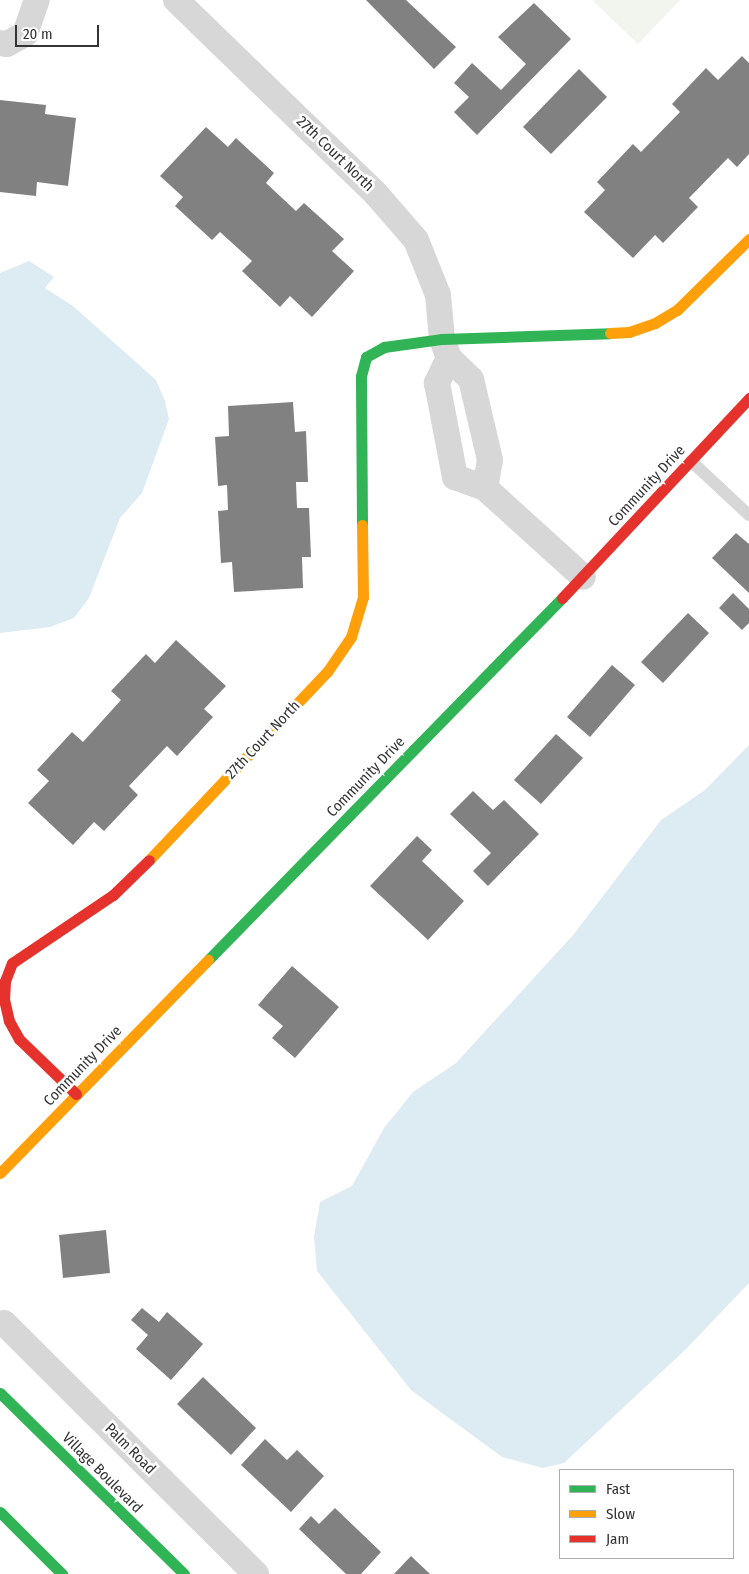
<!DOCTYPE html>
<html>
<head>
<meta charset="utf-8">
<style>
	body { margin:0 }
	#map { position:relative; width:749px; height:1574px; overflow:hidden; background:#fff; font-family:"Fira Sans Condensed",sans-serif }
	div>[style] { position:absolute }
	.green>* { inset:0; background:#f1f5ed }
	.water>* { inset:0; background:#ddebf3 }
	.building>* { inset:0; background:#818181 }
	.lane>* { height:12px; margin:-6px; padding:0 6px; transform-origin:6px; border-radius:6px; background:#d7d7d7 }
	.street>* { height:26px; margin:-13px; padding:0 13px; transform-origin:13px; border-radius:13px; background:#d7d7d7 }
	.fast>* { height:11px; margin:-5.5px; padding:0 5.5px; transform-origin:5.5px; border-radius:5.5px; background:#30b455 }
	.slow>* { height:11px; margin:-5.5px; padding:0 5.5px; transform-origin:5.5px; border-radius:5.5px; background:#ff9f0a }
	.jam>* { height:11px; margin:-5.5px; padding:0 5.5px; transform-origin:5.5px; border-radius:5.5px; background:#e5322d }
	span { translate:-50% -50%; white-space:nowrap; text-align:center; line-height:1.15; -webkit-text-stroke:5px #fff; paint-order:stroke }
	.street-label { font-size:15px; color:#333 }
	.legend { position:absolute; left:559px; top:1469px; width:175px; height:90px; box-sizing:border-box; background:#fff; border:1px solid #adadad; margin:0; padding:6px 9px; list-style:none; font-size:15px; color:#333 }
	.legend li { display:flex; align-items:center; gap:10px; height:25px }
	.legend b { width:25px; border:1px solid #adadad }
	.scale { position:absolute; left:15px; top:25px; width:84px; height:22px; box-sizing:border-box; border:2px solid #333; border-top:0; padding-left:6px; font-size:15px; line-height:18px; white-space:nowrap; color:#333; -webkit-text-stroke:4px #fff; paint-order:stroke }
</style>
</head>
<body>
<div id="map">
	<div class="green">
		<div style="clip-path:polygon(592px 0,680px 0,638px 44px)"></div>
	</div>
	<div class="water">
		<div style="clip-path:polygon(29px 261px,54px 277px,45px 288px,73px 306px,156px 380px,165px 401px,169px 419px,142px 493px,120px 518px,89px 598px,74px 618px,50px 627px,0 633px,0 273px)"></div>
		<div style="clip-path:polygon(749px 745px,749px 1283px,686px 1349px,564px 1463px,543px 1468px,502px 1457px,411px 1390px,317px 1271px,314px 1237px,320px 1202px,352px 1186px,384px 1128px,413px 1092px,456px 1063px,574px 934px,661px 820px,705px 790px)"></div>
	</div>
	<div class="building">
		<div style="clip-path:polygon(366px 0,406px 0,456px 47px,434px 69px)"></div>
		<div style="clip-path:polygon(534px 3px,571px 39px,477px 135px,454px 112px,469px 97px,454px 83px,472px 63px,501px 90px,526px 64px,498px 37px)"></div>
		<div style="clip-path:polygon(742px 56px,749px 63px,749px 154px,737px 167px,728px 158px,689px 198px,698px 207px,663px 243px,655px 235px,633px 258px,584px 212px,605px 190px,597px 182px,633px 144px,641px 152px,680px 112px,672px 104px,706px 68px,718px 80px)"></div>
		<div style="clip-path:polygon(579px 69px,607px 97px,551px 154px,523px 127px)"></div>
		<div style="clip-path:polygon(0 100px,46px 105px,45px 114px,76px 118px,68px 186px,37px 182px,36px 196px,0 192px)"></div>
		<div style="clip-path:polygon(206px 127px,228px 147px,236px 138px,274px 173px,266px 183px,296px 211px,304px 203px,344px 239px,332px 251px,354px 271px,312px 317px,290px 296px,280px 307px,242px 271px,252px 261px,220px 232px,212px 240px,175px 206px,183px 197px,160px 176px)"></div>
		<div style="clip-path:polygon(293px 402px,295px 432px,306px 431px,308px 482px,296px 482px,297px 508px,309px 508px,311px 557px,302px 557px,303px 588px,234px 592px,232px 562px,221px 563px,218px 511px,228px 510px,227px 485px,218px 486px,215px 437px,229px 436px,228px 406px)"></div>
		<div style="clip-path:polygon(736px 533px,749px 544px,749px 593px,712px 558px)"></div>
		<div style="clip-path:polygon(733px 593px,749px 609px,749px 623px,742px 630px,719px 608px)"></div>
		<div style="clip-path:polygon(688px 613px,709px 633px,663px 683px,641px 662px)"></div>
		<div style="clip-path:polygon(176px 640px,226px 686px,204px 709px,213px 717px,177px 756px,167px 746px,129px 786px,138px 795px,104px 831px,94px 822px,73px 845px,28px 803px,49px 781px,37px 770px,72px 732px,83px 742px,121px 700px,111px 691px,146px 654px,155px 663px)"></div>
		<div style="clip-path:polygon(612px 665px,635px 685px,590px 737px,567px 717px)"></div>
		<div style="clip-path:polygon(556px 734px,583px 758px,541px 804px,514px 780px)"></div>
		<div style="clip-path:polygon(473px 791px,493px 810px,504px 800px,539px 834px,488px 886px,473px 871px,491px 853px,450px 814px)"></div>
		<div style="clip-path:polygon(417px 836px,432px 850px,422px 861px,464px 901px,428px 940px,370px 886px)"></div>
		<div style="clip-path:polygon(292px 966px,339px 1007px,295px 1058px,272px 1038px,283px 1026px,258px 1005px)"></div>
		<div style="clip-path:polygon(106px 1230px,110px 1273px,63px 1278px,59px 1235px)"></div>
		<div style="clip-path:polygon(142px 1308px,159px 1322px,167px 1312px,203px 1344px,171px 1380px,136px 1349px,148px 1335px,131px 1320px)"></div>
		<div style="clip-path:polygon(203px 1377px,256px 1428px,231px 1455px,177px 1404px)"></div>
		<div style="clip-path:polygon(265px 1439px,287px 1460px,297px 1450px,324px 1476px,291px 1512px,241px 1465px)"></div>
		<div style="clip-path:polygon(335px 1508px,381px 1552px,361px 1574px,346px 1574px,299px 1529px,311px 1516px,319px 1524px)"></div>
		<div style="clip-path:polygon(411px 1556px,430px 1574px,394px 1574px)"></div>
	</div>
	<div class="lane">
		<div style="left:691px;top:461px;width:79px;rotate:43deg"></div>
	</div>
	<div class="street">
		<div style="left:176px;top:0;width:279px;rotate:44.1deg"></div>
		<div style="left:376px;top:194px;width:61px;rotate:49deg"></div>
		<div style="left:416px;top:240px;width:59px;rotate:68.2deg"></div>
		<div style="left:438px;top:295px;width:44px;rotate:84.8deg"></div>
		<div style="left:442px;top:339px;width:20px;rotate:70deg"></div>
		<div style="left:449px;top:358px;width:30px;rotate:44deg"></div>
		<div style="left:471px;top:379px;width:83px;rotate:76.8deg"></div>
		<div style="left:490px;top:460px;width:28px;rotate:100deg"></div>
		<div style="left:0;top:43px;width:7px;rotate:8deg"></div>
		<div style="left:7px;top:44px;width:21px;rotate:-29deg"></div>
		<div style="left:25px;top:34px;width:36px;rotate:-71deg"></div>
		<div style="left:449px;top:358px;width:28px;rotate:116deg"></div>
		<div style="left:437px;top:383px;width:96px;rotate:79.2deg"></div>
		<div style="left:455px;top:477px;width:32px;rotate:20deg"></div>
		<div style="left:485px;top:488px;width:132px;rotate:42.2deg"></div>
		<div style="left:4px;top:1323px;width:356px;rotate:44.9deg"></div>
	</div>
	<div class="fast">
		<div style="left:362px;top:525px;width:149px;rotate:-90.4deg"></div>
		<div style="left:361px;top:376px;width:20px;rotate:-75deg"></div>
		<div style="left:366px;top:357px;width:21px;rotate:-29deg"></div>
		<div style="left:384px;top:347px;width:59px;rotate:-7.9deg"></div>
		<div style="left:442px;top:339px;width:168px;rotate:-2deg"></div>
		<div style="left:208px;top:960px;width:506px;rotate:-45.64deg"></div>
		<div style="left:0;top:1393px;width:258px;rotate:44.5deg"></div>
		<div style="left:0;top:1512px;width:88px;rotate:45deg"></div>
	</div>
	<div class="slow">
		<div style="left:610px;top:333px;width:19px;rotate:-3deg"></div>
		<div style="left:629px;top:332px;width:28px;rotate:-19deg"></div>
		<div style="left:655px;top:323px;width:26px;rotate:-31deg"></div>
		<div style="left:677px;top:310px;width:101px;rotate:-44.6deg"></div>
		<div style="left:149px;top:860px;width:259px;rotate:-46.6deg"></div>
		<div style="left:327px;top:672px;width:42px;rotate:-55.6deg"></div>
		<div style="left:351px;top:637px;width:42px;rotate:-73.3deg"></div>
		<div style="left:363px;top:597px;width:72px;rotate:-90.8deg"></div>
		<div style="left:0;top:1173px;width:298px;rotate:-45.7deg"></div>
	</div>
	<div class="jam">
		<div style="left:562px;top:598px;width:274px;rotate:-46.9deg"></div>
		<div style="left:76px;top:1094px;width:79px;rotate:-136deg"></div>
		<div style="left:19px;top:1039px;width:21px;rotate:-119deg"></div>
		<div style="left:9px;top:1021px;width:22px;rotate:-103deg"></div>
		<div style="left:4px;top:1000px;width:19px;rotate:-87deg"></div>
		<div style="left:5px;top:981px;width:19px;rotate:-69deg"></div>
		<div style="left:12px;top:963px;width:122px;rotate:-34deg"></div>
		<div style="left:113px;top:895px;width:50px;rotate:-44.2deg"></div>
	</div>
	<div class="street-label">
		<span style="left:335px;top:154px;rotate:44deg">27th Court North</span>
		<span style="left:647px;top:486px;rotate:-47deg">Community Drive</span>
		<span style="left:263px;top:740px;rotate:-47deg">27th Court North</span>
		<span style="left:366px;top:777px;rotate:-46deg">Community Drive</span>
		<span style="left:83px;top:1066px;rotate:-46deg">Community Drive</span>
		<span style="left:130px;top:1449px;rotate:45deg">Palm Road</span>
		<span style="left:102px;top:1473px;rotate:45deg">Village Boulevard</span>
	</div>
	<ul class="legend">
	<li><b style="height:6px;background:#30b455"></b>Fast</li>
	<li><b style="height:6px;background:#ff9f0a"></b>Slow</li>
	<li><b style="height:6px;background:#e5322d"></b>Jam</li>
	</ul>
	<div class="scale">20 m</div>
</div>
</body>
</html>
